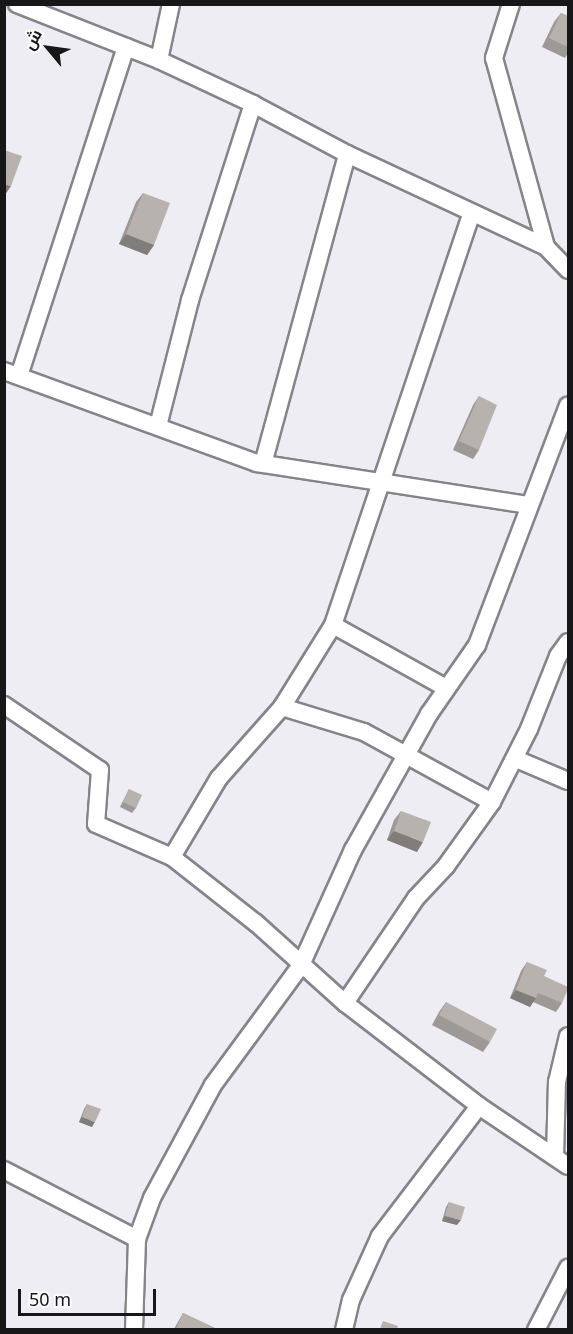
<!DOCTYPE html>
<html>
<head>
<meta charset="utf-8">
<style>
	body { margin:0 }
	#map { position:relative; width:573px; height:1334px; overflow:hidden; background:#ededf3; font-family:"Noto Sans",Cairo,sans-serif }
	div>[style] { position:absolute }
	.roads { filter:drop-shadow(2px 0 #84858a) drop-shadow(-2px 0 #84858a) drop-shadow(0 2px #84858a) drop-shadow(0 -2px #84858a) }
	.street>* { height:16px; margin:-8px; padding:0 8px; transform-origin:8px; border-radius:8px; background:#fff }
	.wall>* { inset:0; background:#9d9996 }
	.shaded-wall>* { inset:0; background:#807d7a }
	.building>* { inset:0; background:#b7b2ae }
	span { translate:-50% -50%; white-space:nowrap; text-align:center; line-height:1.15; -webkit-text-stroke:6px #fbfbfe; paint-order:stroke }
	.frame { position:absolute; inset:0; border:6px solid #171719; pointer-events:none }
	.north { position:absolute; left:18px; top:18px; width:60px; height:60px; -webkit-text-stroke:4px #fbfbfe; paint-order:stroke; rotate:299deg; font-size:16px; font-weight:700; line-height:24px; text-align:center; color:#171719 }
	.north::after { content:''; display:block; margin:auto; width:21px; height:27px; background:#171719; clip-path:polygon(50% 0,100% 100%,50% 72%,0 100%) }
	.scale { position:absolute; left:18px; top:1289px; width:138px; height:27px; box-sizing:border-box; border:3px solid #171719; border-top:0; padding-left:8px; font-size:18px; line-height:21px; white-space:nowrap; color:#171719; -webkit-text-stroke:4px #fbfbfe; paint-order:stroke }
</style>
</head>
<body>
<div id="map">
	<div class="roads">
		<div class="street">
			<div style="left:17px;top:4px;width:153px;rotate:21.5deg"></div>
			<div style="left:159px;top:60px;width:104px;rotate:25.1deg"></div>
			<div style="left:253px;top:104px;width:106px;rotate:28deg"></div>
			<div style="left:347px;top:154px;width:220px;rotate:25deg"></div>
			<div style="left:546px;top:247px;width:32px;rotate:46deg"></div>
			<div style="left:511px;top:4px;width:57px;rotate:107.5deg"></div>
			<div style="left:494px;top:58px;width:196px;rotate:74.6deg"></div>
			<div style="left:159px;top:60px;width:57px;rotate:-77.9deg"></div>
			<div style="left:4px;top:371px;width:269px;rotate:20deg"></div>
			<div style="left:257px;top:463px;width:274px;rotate:8.8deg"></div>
			<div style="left:19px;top:376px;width:346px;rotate:-72deg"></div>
			<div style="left:158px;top:426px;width:130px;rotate:-75.7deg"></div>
			<div style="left:190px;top:300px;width:206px;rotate:-72.2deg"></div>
			<div style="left:263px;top:464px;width:321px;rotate:-74.8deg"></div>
			<div style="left:333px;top:625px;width:129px;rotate:29.1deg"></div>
			<div style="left:4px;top:705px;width:116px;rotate:34.1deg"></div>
			<div style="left:100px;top:770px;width:54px;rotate:94.2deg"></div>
			<div style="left:96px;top:824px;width:83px;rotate:23.5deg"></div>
			<div style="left:172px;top:857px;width:107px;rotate:38.2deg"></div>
			<div style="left:256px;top:923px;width:120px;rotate:42deg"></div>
			<div style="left:345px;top:1003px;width:169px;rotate:37.5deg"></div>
			<div style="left:479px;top:1106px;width:107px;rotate:34deg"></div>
			<div style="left:282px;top:707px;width:86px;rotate:17deg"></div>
			<div style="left:364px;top:732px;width:146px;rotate:28.7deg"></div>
			<div style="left:516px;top:759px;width:56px;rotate:22.9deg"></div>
			<div style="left:172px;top:857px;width:92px;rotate:-59.3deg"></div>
			<div style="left:219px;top:778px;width:95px;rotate:-48.4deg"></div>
			<div style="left:282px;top:707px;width:97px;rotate:-58.1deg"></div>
			<div style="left:333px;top:625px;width:434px;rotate:-71.4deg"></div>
			<div style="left:345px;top:1003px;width:127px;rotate:-55.9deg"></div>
			<div style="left:416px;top:898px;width:44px;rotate:-46.8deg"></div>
			<div style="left:446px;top:866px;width:79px;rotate:-54.3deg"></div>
			<div style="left:492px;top:802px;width:82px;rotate:-63.1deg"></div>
			<div style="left:529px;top:729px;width:79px;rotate:-68.3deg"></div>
			<div style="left:558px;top:656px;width:17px;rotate:-54deg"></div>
			<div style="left:555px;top:1157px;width:75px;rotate:-88.5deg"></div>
			<div style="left:557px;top:1082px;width:47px;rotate:-76.6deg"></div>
			<div style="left:4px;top:1170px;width:150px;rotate:27.4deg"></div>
			<div style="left:134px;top:1330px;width:91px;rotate:-88.1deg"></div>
			<div style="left:137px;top:1239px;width:44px;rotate:-69.9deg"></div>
			<div style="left:152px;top:1198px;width:128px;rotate:-61.6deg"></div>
			<div style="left:213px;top:1085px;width:149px;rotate:-53.7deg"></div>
			<div style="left:301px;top:965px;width:126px;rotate:-65.7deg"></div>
			<div style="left:353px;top:850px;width:156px;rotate:-60.8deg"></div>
			<div style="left:429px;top:714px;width:84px;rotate:-55.2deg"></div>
			<div style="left:477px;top:645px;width:256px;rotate:-69.2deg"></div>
			<div style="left:344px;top:1330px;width:31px;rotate:-77deg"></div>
			<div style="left:351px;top:1300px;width:70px;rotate:-65.6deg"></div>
			<div style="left:380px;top:1236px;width:163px;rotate:-52.7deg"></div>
			<div style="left:536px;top:1330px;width:70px;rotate:-62.7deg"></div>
		</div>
	</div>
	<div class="wall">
		<div style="clip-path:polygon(561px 13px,568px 16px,568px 53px,565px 58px,542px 47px,554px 22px)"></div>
		<div style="clip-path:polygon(143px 193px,154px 245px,147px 255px,119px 244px,136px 202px)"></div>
		<div style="clip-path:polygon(479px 396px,479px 450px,473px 459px,453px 450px,473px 405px)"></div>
		<div style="clip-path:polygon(129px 789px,136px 808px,132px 813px,120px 807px)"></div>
		<div style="clip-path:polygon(401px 811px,417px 852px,387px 840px,394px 820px)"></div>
		<div style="clip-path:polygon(527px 962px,544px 976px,562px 1003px,556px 1012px,533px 1002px,530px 1007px,510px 998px,521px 971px)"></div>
		<div style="clip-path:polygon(446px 1002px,490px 1042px,483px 1052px,432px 1025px,439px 1012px)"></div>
		<div style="clip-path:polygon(87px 1104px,92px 1127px,79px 1122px,84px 1109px)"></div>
		<div style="clip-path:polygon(449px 1202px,457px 1225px,442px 1221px,446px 1207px)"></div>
		<div style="clip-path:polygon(183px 1313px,217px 1329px,174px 1329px)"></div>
	</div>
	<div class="shaded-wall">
		<div style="clip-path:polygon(4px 184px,11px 186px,5px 195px,4px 195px)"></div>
		<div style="clip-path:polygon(126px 234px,154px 245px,147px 255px,119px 244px)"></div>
		<div style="clip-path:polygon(394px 831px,423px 842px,417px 852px,387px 840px)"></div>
		<div style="clip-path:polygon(516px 990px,536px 998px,530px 1007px,510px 998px)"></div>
		<div style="clip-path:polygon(82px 1117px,95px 1122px,92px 1127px,79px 1122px)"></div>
		<div style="clip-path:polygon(445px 1216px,461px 1220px,457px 1225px,442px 1221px)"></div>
	</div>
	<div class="building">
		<div style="clip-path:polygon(561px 13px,568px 16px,568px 47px,549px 38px)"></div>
		<div style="clip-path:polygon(4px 150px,22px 156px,11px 186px,4px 184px)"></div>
		<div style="clip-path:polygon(143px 193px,170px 203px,154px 245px,126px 234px)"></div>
		<div style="clip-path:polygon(479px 396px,497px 405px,479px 450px,459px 441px)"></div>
		<div style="clip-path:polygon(129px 789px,142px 795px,136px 808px,123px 802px)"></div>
		<div style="clip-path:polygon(401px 811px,431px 822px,423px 842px,394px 831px)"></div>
		<div style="clip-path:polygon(527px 962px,547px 970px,544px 976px,568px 987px,568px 989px,562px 1003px,538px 993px,536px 998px,516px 990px)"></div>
		<div style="clip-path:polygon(446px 1002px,497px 1029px,490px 1042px,439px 1015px)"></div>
		<div style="clip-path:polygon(87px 1104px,101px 1109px,95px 1122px,82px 1117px)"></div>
		<div style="clip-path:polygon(449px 1202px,465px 1207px,461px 1220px,445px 1216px)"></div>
		<div style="clip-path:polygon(183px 1313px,217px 1329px,176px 1329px)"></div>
		<div style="clip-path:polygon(383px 1321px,398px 1326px,397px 1329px,380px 1329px)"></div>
	</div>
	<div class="frame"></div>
	<div class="north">ش</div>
	<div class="scale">50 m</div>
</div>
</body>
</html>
